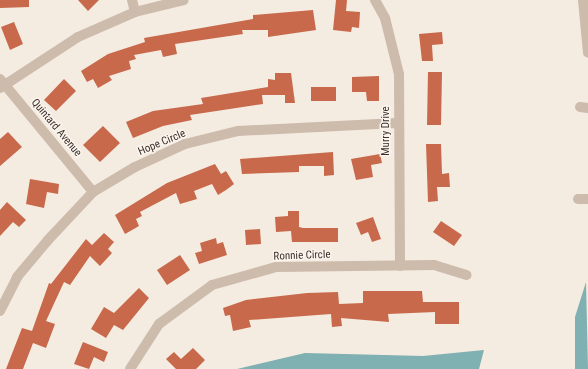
<!DOCTYPE html>
<html>
<head>
<meta charset="utf-8">
<style>
	body { margin:0 }
	#map { position:relative; width:588px; height:369px; overflow:hidden; background:#f4ebe1; font-family:"Roboto Condensed",sans-serif }
	div>[style] { position:absolute }
	.water>* { inset:0; background:#7fb0b2 }
	.building>* { inset:0; background:#c8694b }
	.minor>* { height:10px; margin:-5px; padding:0 5px; transform-origin:5px; border-radius:5px; background:#cdbbac }
	span { translate:-50% -50%; white-space:nowrap; text-align:center; line-height:1.15; -webkit-text-stroke:3px #fbf5ee; paint-order:stroke }
	.street-label { font-size:11px; color:#3b302b }
</style>
</head>
<body>
<div id="map">
	<div class="water">
		<div style="clip-path:polygon(586px 282px,588px 369px,575px 369px,575px 317px)"></div>
		<div style="clip-path:polygon(484px 350px,479px 369px,237px 369px,305px 353px,423px 356px)"></div>
	</div>
	<div class="building">
		<div style="clip-path:polygon(0 0,29px 0,29px 7px,0 8px)"></div>
		<div style="clip-path:polygon(78px 0,99px 0,88px 11px)"></div>
		<div style="clip-path:polygon(336px 0,347px 0,346px 11px,360px 12px,359px 28px,352px 27px,351px 32px,333px 30px)"></div>
		<div style="clip-path:polygon(313px 10px,316px 30px,268px 37px,268px 30px,242px 30px,243px 34px,175px 44px,177px 54px,163px 57px,161px 50px,134px 55px,136px 59px,129px 61px,131px 69px,109px 76px,112px 80px,98px 88px,93px 79px,87px 82px,81px 71px,108px 54px,145px 42px,144px 38px,253px 19px,253px 15px)"></div>
		<div style="clip-path:polygon(14px 22px,23px 44px,10px 50px,1px 27px)"></div>
		<div style="clip-path:polygon(442px 32px,443px 44px,432px 45px,433px 61px,422px 61px,419px 34px)"></div>
		<div style="clip-path:polygon(428px 72px,442px 72px,441px 125px,427px 125px)"></div>
		<div style="clip-path:polygon(275px 73px,291px 73px,295px 103px,285px 103px,285px 95px,262px 95px,263px 104px,190px 115px,192px 120px,163px 126px,133px 138px,126px 122px,153px 111px,203px 104px,201px 98px,268px 87px,268px 79px,275px 80px)"></div>
		<div style="clip-path:polygon(379px 76px,379px 101px,367px 101px,366px 92px,352px 92px,352px 77px)"></div>
		<div style="clip-path:polygon(64px 79px,76px 91px,56px 111px,44px 100px)"></div>
		<div style="clip-path:polygon(311px 87px,336px 87px,336px 101px,311px 101px)"></div>
		<div style="clip-path:polygon(103px 126px,120px 143px,100px 162px,83px 145px)"></div>
		<div style="clip-path:polygon(8px 132px,22px 147px,0 166px,0 139px)"></div>
		<div style="clip-path:polygon(426px 144px,441px 144px,442px 174px,449px 173px,450px 187px,437px 187px,438px 201px,428px 202px)"></div>
		<div style="clip-path:polygon(333px 152px,334px 175px,324px 176px,324px 166px,299px 166px,299px 172px,242px 174px,240px 159px)"></div>
		<div style="clip-path:polygon(380px 154px,382px 163px,371px 165px,373px 177px,356px 180px,351px 159px)"></div>
		<div style="clip-path:polygon(215px 164px,221px 174px,226px 171px,234px 184px,226px 190px,218px 195px,212px 184px,194px 191px,197px 199px,180px 204px,176px 193px,140px 212px,142px 216px,136px 219px,139px 226px,125px 234px,115px 215px,167px 183px)"></div>
		<div style="clip-path:polygon(30px 179px,59px 184px,58px 194px,47px 192px,44px 208px,26px 204px)"></div>
		<div style="clip-path:polygon(7px 202px,26px 220px,19px 227px,13px 222px,0 236px,0 210px)"></div>
		<div style="clip-path:polygon(288px 211px,299px 211px,299px 227px,303px 228px,338px 228px,338px 242px,292px 242px,291px 231px,276px 232px,275px 217px,288px 216px)"></div>
		<div style="clip-path:polygon(373px 217px,381px 239px,372px 242px,368px 232px,361px 235px,356px 223px)"></div>
		<div style="clip-path:polygon(441px 221px,462px 235px,454px 246px,433px 232px)"></div>
		<div style="clip-path:polygon(260px 229px,261px 244px,246px 245px,245px 230px)"></div>
		<div style="clip-path:polygon(104px 233px,114px 242px,108px 249px,112px 253px,100px 266px,90px 256px,70px 285px,64px 282px,46px 321px,55px 324px,46px 348px,33px 343px,23px 369px,6px 369px,22px 328px,32px 331px,49px 283px,51px 284px,86px 239px,92px 245px)"></div>
		<div style="clip-path:polygon(216px 238px,217px 244px,223px 242px,227px 255px,199px 264px,195px 253px,202px 251px,200px 243px)"></div>
		<div style="clip-path:polygon(180px 255px,190px 270px,167px 285px,157px 270px)"></div>
		<div style="clip-path:polygon(139px 288px,149px 298px,123px 330px,114px 325px,106px 338px,91px 329px,104px 307px,114px 313px)"></div>
		<div style="clip-path:polygon(363px 291px,422px 291px,423px 302px,459px 302px,459px 324px,435px 324px,435px 312px,388px 314px,389px 322px,341px 318px,342px 326px,332px 327px,331px 314px,249px 320px,251px 327px,233px 331px,230px 315px,225px 316px,223px 308px,246px 300px,307px 293px,338px 292px,339px 304px,363px 303px)"></div>
		<div style="clip-path:polygon(83px 342px,108px 352px,104px 362px,94px 357px,89px 369px,74px 364px)"></div>
		<div style="clip-path:polygon(193px 348px,205px 360px,196px 369px,176px 369px,166px 359px,174px 352px,181px 359px)"></div>
	</div>
	<div class="minor">
		<div style="left:132px;top:0;width:12px;rotate:76deg"></div>
		<div style="left:375px;top:0;width:21px;rotate:61deg"></div>
		<div style="left:385px;top:18px;width:58px;rotate:76deg"></div>
		<div style="left:399px;top:74px;width:192px;rotate:89.7deg"></div>
		<div style="left:583px;top:0;width:53px;rotate:84.6deg"></div>
		<div style="left:0;top:79px;width:146px;rotate:50.5deg"></div>
		<div style="left:0;top:88px;width:93px;rotate:-33.2deg"></div>
		<div style="left:78px;top:37px;width:62px;rotate:-23.7deg"></div>
		<div style="left:135px;top:12px;width:50px;rotate:-13.8deg"></div>
		<div style="left:580px;top:107px;width:8px;rotate:7deg"></div>
		<div style="left:578px;top:199px;width:10px"></div>
		<div style="left:0;top:311px;width:38px;rotate:-63deg"></div>
		<div style="left:17px;top:277px;width:48px;rotate:-50deg"></div>
		<div style="left:48px;top:240px;width:66px;rotate:-46.8deg"></div>
		<div style="left:93px;top:192px;width:49px;rotate:-30.8deg"></div>
		<div style="left:135px;top:167px;width:55px;rotate:-24.7deg"></div>
		<div style="left:185px;top:144px;width:55px;rotate:-13.8deg"></div>
		<div style="left:238px;top:131px;width:159px;rotate:-2.9deg"></div>
		<div style="left:130px;top:369px;width:54px;rotate:-57.2deg"></div>
		<div style="left:159px;top:324px;width:66px;rotate:-36.3deg"></div>
		<div style="left:212px;top:285px;width:66px;rotate:-15.7deg"></div>
		<div style="left:276px;top:267px;width:158px;rotate:-0.7deg"></div>
		<div style="left:434px;top:265px;width:34px;rotate:17deg"></div>
	</div>
	<div class="street-label">
		<span style="left:56px;top:128px;rotate:50deg">Quintard Avenue</span>
		<span style="left:386px;top:131px;rotate:-90deg">Murry Drive</span>
		<span style="left:162px;top:143px;rotate:-23deg">Hope Circle</span>
		<span style="left:302px;top:256px;rotate:-2deg">Ronnie Circle</span>
	</div>
</div>
</body>
</html>
